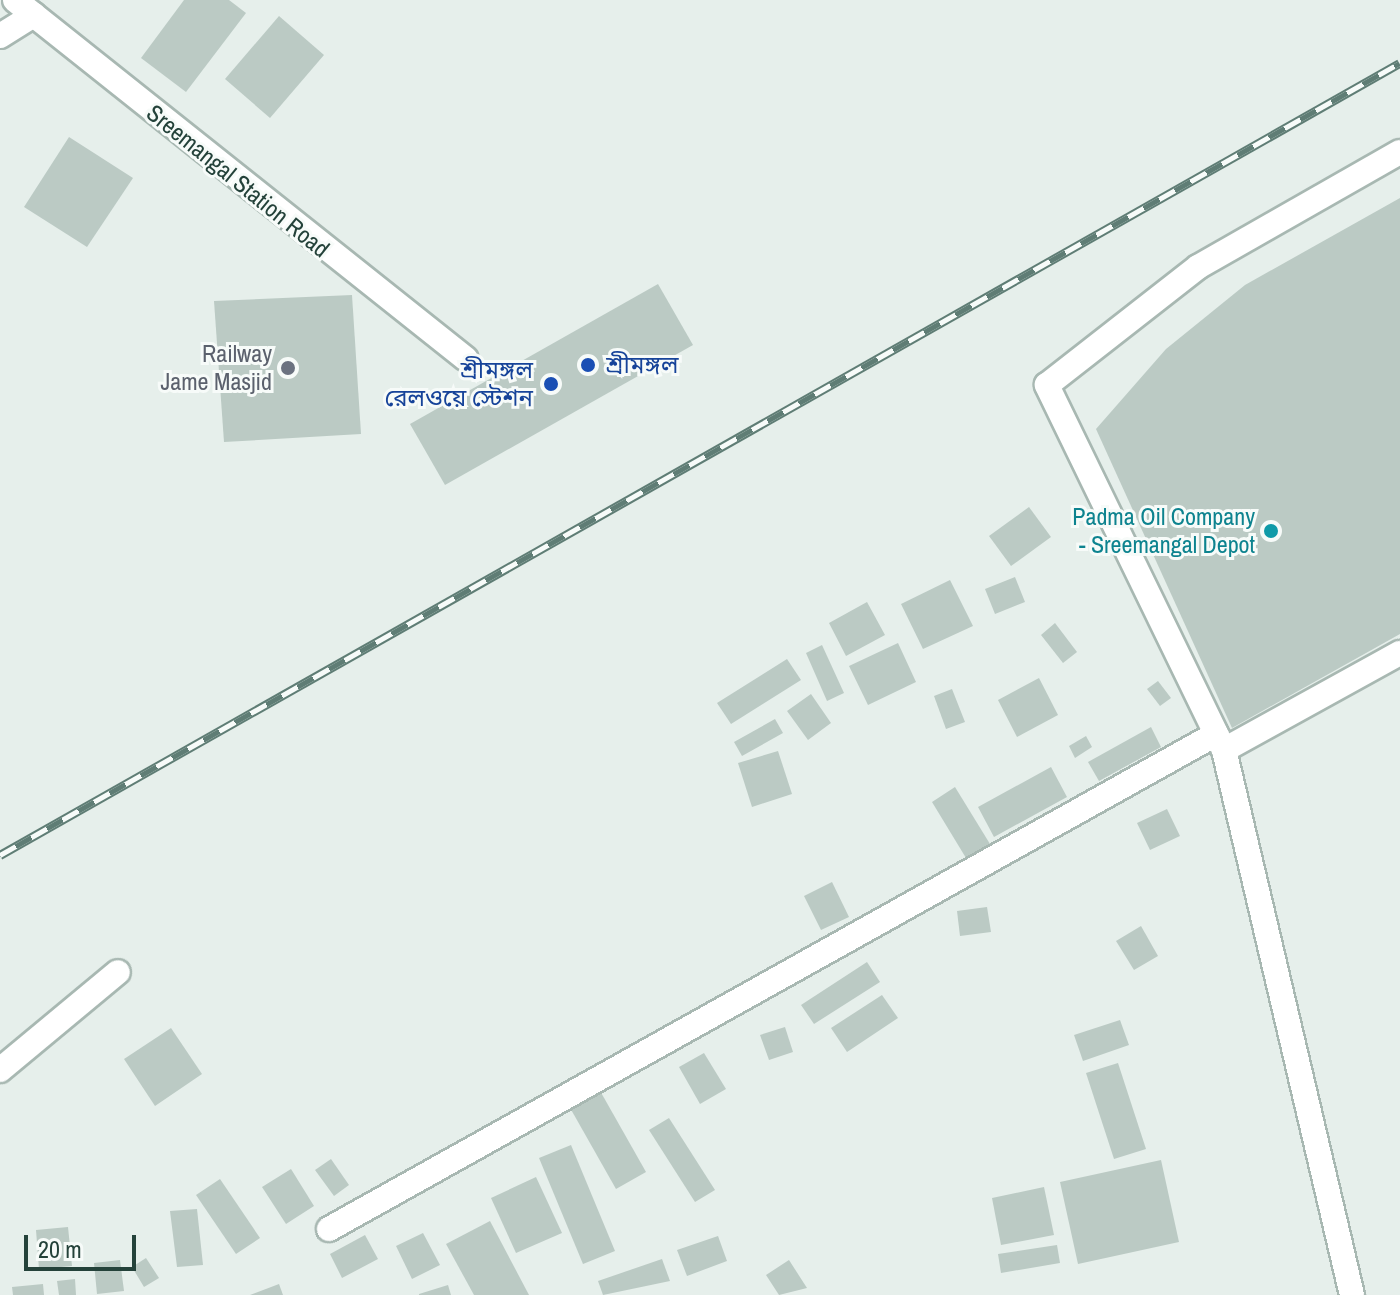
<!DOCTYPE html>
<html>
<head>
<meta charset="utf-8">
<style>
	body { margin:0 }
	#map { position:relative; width:1400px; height:1295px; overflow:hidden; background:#e6efeb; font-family:"Archivo Narrow","Noto Sans Bengali",sans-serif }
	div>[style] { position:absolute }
	.building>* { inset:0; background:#bbcac4 }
	.roads { filter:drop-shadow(2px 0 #a8b8b2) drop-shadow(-2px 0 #a8b8b2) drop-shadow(0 2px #a8b8b2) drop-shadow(0 -2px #a8b8b2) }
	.street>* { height:24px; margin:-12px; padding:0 12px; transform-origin:12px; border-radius:12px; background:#fff }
	.secondary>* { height:24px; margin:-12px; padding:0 12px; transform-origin:12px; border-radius:12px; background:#fff }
	.rail>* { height:9px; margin-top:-4.5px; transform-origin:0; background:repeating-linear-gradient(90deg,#f7fbf9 0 18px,#5f7d75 0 36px); box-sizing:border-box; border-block:2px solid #5f7d75 }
	.dots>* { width:22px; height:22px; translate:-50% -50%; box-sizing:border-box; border:4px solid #f7fbf9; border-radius:50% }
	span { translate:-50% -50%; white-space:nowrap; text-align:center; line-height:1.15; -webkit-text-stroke:6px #f7fbf9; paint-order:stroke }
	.street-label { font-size:24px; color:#24423a }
	.worship-label { font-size:24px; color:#5b616d }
	.right { translate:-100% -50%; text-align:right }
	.transit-label { font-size:24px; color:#164399 }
	.left { translate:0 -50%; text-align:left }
	.culture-label { font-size:24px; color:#0d838f }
	.scale { position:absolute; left:24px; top:1235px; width:112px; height:36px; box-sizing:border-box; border:4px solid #24423a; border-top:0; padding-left:10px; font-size:24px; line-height:28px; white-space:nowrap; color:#24423a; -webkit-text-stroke:6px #f7fbf9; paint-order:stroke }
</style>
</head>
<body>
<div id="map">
	<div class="building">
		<div style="clip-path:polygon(184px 0,229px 0,246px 13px,186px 92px,141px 58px)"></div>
		<div style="clip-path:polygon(279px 16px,324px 55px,270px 118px,225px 79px)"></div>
		<div style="clip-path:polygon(69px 137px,133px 178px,87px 247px,24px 207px)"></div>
		<div style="clip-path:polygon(1400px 198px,1400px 634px,1232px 728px,1096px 429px,1166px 349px,1245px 285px)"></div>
		<div style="clip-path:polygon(658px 284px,693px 345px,445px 485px,410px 424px)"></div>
		<div style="clip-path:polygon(352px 295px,361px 434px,224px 442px,214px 301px)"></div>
		<div style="clip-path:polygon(1029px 507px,1051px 537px,1011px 566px,989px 536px)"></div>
		<div style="clip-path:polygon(1015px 577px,1025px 602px,995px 614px,985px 589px)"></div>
		<div style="clip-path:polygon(950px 580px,973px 626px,923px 649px,901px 604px)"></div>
		<div style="clip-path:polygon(867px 602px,885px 635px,846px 656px,829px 623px)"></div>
		<div style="clip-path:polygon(1055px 623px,1077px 652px,1063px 663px,1041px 635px)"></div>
		<div style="clip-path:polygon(898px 643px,916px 682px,868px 705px,849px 666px)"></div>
		<div style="clip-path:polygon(822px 645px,844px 693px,827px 701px,806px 653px)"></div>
		<div style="clip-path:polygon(787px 659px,801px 680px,731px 724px,717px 703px)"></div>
		<div style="clip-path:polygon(1039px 678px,1058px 715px,1017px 737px,998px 700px)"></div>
		<div style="clip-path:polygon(1158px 681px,1171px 698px,1160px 706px,1147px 689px)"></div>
		<div style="clip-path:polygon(952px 689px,965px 722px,946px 729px,934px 696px)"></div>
		<div style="clip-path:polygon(811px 694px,831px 723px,808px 740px,787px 711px)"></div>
		<div style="clip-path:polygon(775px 719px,783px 733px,742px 756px,734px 742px)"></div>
		<div style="clip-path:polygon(1151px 727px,1161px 747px,1099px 781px,1088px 762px)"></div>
		<div style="clip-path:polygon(1086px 736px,1092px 747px,1075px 758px,1069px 746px)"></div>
		<div style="clip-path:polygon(778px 751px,792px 794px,752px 807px,738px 763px)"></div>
		<div style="clip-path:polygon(1051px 767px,1067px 797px,994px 837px,978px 807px)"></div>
		<div style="clip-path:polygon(955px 787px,990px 844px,966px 858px,932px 802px)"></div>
		<div style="clip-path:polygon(1167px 809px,1180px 836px,1150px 850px,1137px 823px)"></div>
		<div style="clip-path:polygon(832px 882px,849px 917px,821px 930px,804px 896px)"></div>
		<div style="clip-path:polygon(987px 907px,991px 932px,960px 936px,957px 911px)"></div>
		<div style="clip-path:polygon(1141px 926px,1158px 956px,1134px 970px,1116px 941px)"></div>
		<div style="clip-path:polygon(867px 962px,880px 982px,814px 1024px,801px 1005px)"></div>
		<div style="clip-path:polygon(882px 995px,898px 1018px,847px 1052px,831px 1028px)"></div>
		<div style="clip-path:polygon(1120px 1020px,1129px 1045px,1083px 1061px,1074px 1035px)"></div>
		<div style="clip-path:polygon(785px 1027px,793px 1052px,769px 1060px,760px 1035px)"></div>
		<div style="clip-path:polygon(171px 1028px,202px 1074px,155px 1106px,124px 1059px)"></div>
		<div style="clip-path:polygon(704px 1053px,726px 1089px,700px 1104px,679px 1067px)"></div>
		<div style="clip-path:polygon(1118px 1063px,1146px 1149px,1114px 1159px,1086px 1073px)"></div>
		<div style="clip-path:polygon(599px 1089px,646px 1172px,616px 1189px,569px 1106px)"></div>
		<div style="clip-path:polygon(669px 1118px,715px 1190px,695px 1202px,649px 1130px)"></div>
		<div style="clip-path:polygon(571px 1145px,615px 1251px,583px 1264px,539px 1158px)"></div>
		<div style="clip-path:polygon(331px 1159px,349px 1185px,334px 1196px,315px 1170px)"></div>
		<div style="clip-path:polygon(1161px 1160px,1179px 1242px,1078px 1264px,1060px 1182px)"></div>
		<div style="clip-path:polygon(291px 1169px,314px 1206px,286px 1224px,262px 1187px)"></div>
		<div style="clip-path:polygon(536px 1177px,562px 1233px,516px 1253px,491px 1198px)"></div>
		<div style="clip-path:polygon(220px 1179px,260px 1238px,236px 1254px,196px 1195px)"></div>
		<div style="clip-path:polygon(1044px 1187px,1054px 1235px,1001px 1245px,992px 1198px)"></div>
		<div style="clip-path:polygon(197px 1209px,203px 1265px,177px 1267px,170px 1211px)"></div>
		<div style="clip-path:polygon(490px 1221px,529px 1295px,474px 1295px,446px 1244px)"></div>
		<div style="clip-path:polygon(68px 1227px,72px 1266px,39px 1269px,36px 1230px)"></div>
		<div style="clip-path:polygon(423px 1233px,440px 1265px,412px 1279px,396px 1246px)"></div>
		<div style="clip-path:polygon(365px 1235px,378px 1259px,342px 1278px,330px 1254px)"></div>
		<div style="clip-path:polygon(718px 1236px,727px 1261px,687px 1276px,677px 1250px)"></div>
		<div style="clip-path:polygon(1057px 1245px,1060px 1263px,1001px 1273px,998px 1254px)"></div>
		<div style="clip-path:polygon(146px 1258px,159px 1278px,144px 1287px,132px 1267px)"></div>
		<div style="clip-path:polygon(662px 1259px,670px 1281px,603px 1295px,598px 1281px)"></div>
		<div style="clip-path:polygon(120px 1260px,124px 1291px,97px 1294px,94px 1263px)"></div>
		<div style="clip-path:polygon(789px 1260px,807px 1288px,779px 1295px,766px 1275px)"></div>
		<div style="clip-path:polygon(75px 1279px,76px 1295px,59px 1295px,57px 1281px)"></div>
		<div style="clip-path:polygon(43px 1284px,44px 1295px,13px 1295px,12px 1287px)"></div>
		<div style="clip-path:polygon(279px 1284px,283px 1295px,250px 1295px)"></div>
		<div style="clip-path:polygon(448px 1285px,451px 1295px,419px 1295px,419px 1294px)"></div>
	</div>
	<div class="roads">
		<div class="street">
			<div style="left:15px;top:0;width:576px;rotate:38.52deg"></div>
			<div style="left:0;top:36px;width:40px;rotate:-32deg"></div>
			<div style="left:0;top:1070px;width:153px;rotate:-39.7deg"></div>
			<div style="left:329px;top:1229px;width:1016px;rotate:-29.16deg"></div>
		</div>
		<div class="secondary">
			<div style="left:1224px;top:750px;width:201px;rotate:-28.9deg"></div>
			<div style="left:1352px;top:1295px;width:560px;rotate:-103.22deg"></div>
			<div style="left:1224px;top:750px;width:406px;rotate:-115.9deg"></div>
			<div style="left:1047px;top:385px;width:192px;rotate:-38deg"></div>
			<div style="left:1198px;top:267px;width:232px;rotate:-29.7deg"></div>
		</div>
	</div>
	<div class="rail">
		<div style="left:0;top:855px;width:1608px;rotate:-29.5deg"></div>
	</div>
	<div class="dots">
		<div style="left:588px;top:365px;background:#1a4fb4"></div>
		<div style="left:288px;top:368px;background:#6b7280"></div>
		<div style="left:551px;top:384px;background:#1a4fb4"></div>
		<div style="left:1271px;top:531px;background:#0f9aa8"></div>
	</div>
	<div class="street-label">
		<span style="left:238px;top:181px;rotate:39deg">Sreemangal Station Road</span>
	</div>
	<div class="worship-label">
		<span class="right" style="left:272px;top:368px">Railway<br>Jame Masjid</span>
	</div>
	<div class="transit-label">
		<span class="left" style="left:606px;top:365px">শ্রীমঙ্গল</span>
		<span class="right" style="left:533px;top:384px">শ্রীমঙ্গল<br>রেলওয়ে স্টেশন</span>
	</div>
	<div class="culture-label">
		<span class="right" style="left:1255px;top:531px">Padma Oil Company<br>- Sreemangal Depot</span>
	</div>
	<div class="scale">20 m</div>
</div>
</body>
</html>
